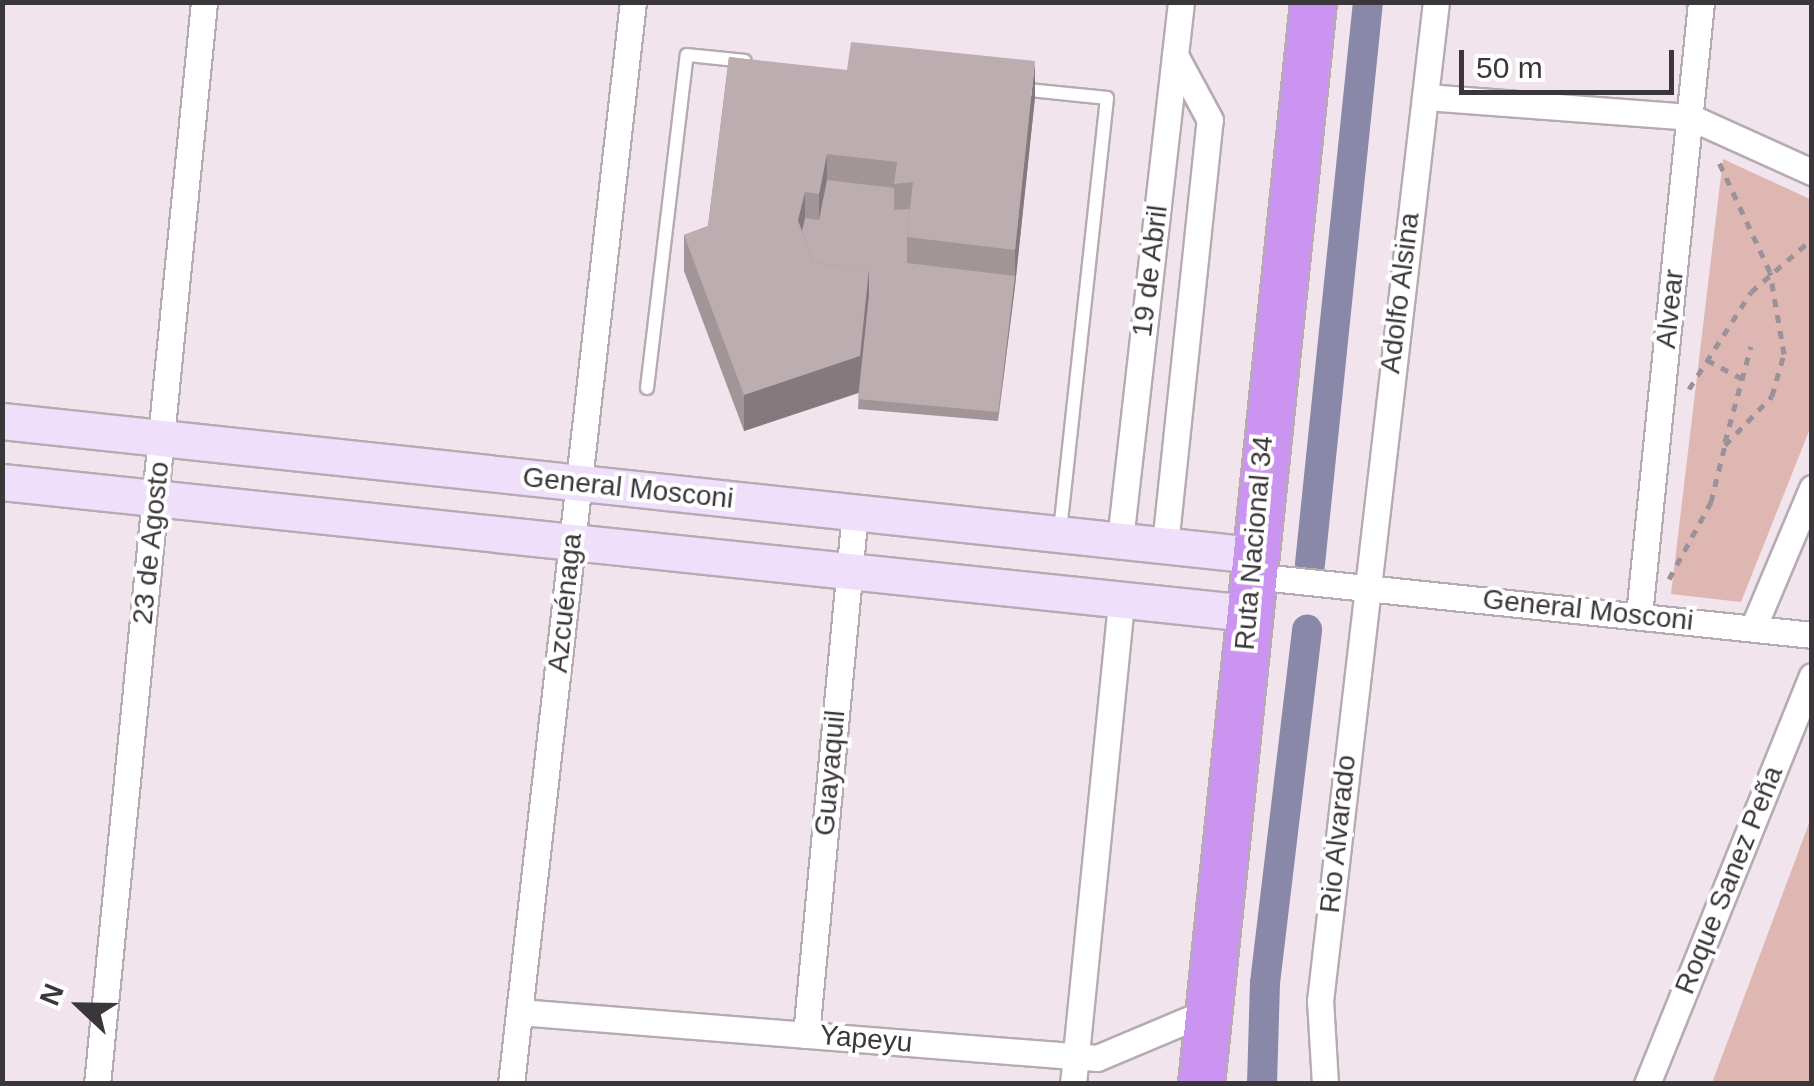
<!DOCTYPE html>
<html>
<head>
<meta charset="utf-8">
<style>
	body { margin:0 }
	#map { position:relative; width:1814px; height:1086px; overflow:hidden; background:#f1e4ed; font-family:Arial,sans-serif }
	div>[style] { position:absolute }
	.green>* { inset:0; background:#deb7b3 }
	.canal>* { height:30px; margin:-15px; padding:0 15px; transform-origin:15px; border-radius:15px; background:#8988a8 }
	.path>* { height:5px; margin-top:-2.5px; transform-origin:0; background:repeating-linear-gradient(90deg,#9b9299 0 8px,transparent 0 16px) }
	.roads { filter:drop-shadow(2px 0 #b6aab3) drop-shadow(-2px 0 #b6aab3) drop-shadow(0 2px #b6aab3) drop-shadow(0 -2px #b6aab3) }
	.lane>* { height:12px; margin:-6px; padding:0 6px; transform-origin:6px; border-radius:6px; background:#fff }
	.street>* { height:25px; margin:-12.5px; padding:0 12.5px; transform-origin:12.5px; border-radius:12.5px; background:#fff }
	.secondary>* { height:35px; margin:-17.5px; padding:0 17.5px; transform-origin:17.5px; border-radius:17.5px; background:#efdffa }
	.highway>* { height:45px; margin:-22.5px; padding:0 22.5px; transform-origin:22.5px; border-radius:22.5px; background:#cb94f0 }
	.wall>* { inset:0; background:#a29598 }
	.shaded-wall>* { inset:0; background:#84797c }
	.building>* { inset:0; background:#bcadb1 }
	span { translate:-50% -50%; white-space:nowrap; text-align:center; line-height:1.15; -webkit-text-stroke:8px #fff; paint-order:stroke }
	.street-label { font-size:28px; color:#3b363a }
	.frame { position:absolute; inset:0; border:5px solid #3b363a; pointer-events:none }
	.north { position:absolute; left:30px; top:956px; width:100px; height:100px; -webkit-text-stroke:8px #fff; paint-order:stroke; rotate:292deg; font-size:28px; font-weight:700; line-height:40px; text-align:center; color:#3b363a }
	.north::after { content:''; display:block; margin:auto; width:35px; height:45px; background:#3b363a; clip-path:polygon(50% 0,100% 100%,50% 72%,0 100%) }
	.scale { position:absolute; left:1459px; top:50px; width:215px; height:45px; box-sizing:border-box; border:5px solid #3b363a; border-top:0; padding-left:12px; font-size:30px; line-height:35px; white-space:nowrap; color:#3b363a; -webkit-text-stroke:8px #fff; paint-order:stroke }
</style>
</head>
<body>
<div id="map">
	<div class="green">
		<div style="clip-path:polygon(1723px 159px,1812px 200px,1811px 426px,1741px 602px,1671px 594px)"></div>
		<div style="clip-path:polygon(1811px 818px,1811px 1083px,1712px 1083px)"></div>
	</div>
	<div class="canal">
		<div style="left:1310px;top:564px;width:565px;rotate:-84.11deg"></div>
		<div style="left:1262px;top:1084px;width:101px;rotate:-88.3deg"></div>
		<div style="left:1265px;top:983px;width:356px;rotate:-83.2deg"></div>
	</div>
	<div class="path">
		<div style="left:1707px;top:360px;width:40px;rotate:28deg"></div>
		<div style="left:1689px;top:389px;width:115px;rotate:-57.4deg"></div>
		<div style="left:1751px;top:292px;width:81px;rotate:-41deg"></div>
		<div style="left:1725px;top:442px;width:99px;rotate:-74.8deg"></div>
		<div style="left:1669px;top:579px;width:88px;rotate:-61.4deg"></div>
		<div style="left:1711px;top:502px;width:59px;rotate:-76.2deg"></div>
		<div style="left:1725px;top:445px;width:68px;rotate:-46.2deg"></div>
		<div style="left:1772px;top:396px;width:44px;rotate:-74.1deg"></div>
		<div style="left:1784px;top:354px;width:83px;rotate:-99.7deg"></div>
		<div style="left:1770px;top:272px;width:126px;rotate:-114.9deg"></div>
	</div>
	<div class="roads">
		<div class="lane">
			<div style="left:1019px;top:89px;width:88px;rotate:5.8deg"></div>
			<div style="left:1107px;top:98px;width:436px;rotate:96.2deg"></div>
			<div style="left:647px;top:388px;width:335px;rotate:-83.2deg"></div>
			<div style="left:687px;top:55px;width:58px;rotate:5.9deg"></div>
		</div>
		<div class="street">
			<div style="left:1425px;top:97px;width:266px;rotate:4.3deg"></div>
			<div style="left:1690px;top:117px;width:134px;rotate:24.3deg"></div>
			<div style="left:1120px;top:540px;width:541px;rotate:-83.53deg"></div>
			<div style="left:1165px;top:545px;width:427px;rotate:-84deg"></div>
			<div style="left:1210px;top:120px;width:74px;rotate:-118.3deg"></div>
			<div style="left:1252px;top:576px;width:563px;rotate:6.01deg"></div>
			<div style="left:1639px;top:615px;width:616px;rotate:-84.22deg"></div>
			<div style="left:1753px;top:628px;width:152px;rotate:-67.1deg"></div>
			<div style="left:519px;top:1012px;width:580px;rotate:4.55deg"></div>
			<div style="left:1097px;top:1058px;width:116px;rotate:-22.8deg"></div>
			<div style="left:806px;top:1035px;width:525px;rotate:-84.65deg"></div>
			<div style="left:97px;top:1084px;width:1087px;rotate:-84.35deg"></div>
			<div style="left:511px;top:1084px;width:1089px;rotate:-83.57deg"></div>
			<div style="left:1073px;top:1084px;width:487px;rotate:-84.3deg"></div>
			<div style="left:1325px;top:1084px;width:83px;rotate:-93.4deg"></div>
			<div style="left:1320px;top:1001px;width:1006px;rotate:-83.38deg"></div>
			<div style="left:1647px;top:1084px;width:440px;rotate:-68deg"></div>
		</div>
		<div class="secondary">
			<div style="left:2px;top:421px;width:1258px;rotate:6.11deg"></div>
			<div style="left:2px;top:482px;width:1253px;rotate:6deg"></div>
		</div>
		<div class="highway">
			<div style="left:1201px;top:1084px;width:1088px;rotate:-84.09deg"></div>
		</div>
	</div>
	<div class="wall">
		<div style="clip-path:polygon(729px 57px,1035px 97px,1015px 286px,998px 421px,858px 409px,859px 393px,744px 431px,684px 271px,684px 235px,708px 226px)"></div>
	</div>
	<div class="shaded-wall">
		<div style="clip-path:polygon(1035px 61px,1035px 97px,1015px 286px,998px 421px,1015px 276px,1015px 250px)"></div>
		<div style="clip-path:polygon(827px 154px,827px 190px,819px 230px,819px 194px)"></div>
		<div style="clip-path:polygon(805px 192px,805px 228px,798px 246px,798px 220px)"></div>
		<div style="clip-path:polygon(869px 269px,869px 305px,860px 392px,744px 431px,744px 395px)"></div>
	</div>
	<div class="building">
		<div style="clip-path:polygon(851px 42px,1035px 61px,1015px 250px,907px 237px,913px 182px,894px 184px,897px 162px,827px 154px,819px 194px,805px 192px,798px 220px,813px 263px,869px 269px,860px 356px,744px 395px,684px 235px,708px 226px,729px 57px,847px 70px)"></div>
		<div style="clip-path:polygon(827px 180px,894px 188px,894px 210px,910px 209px,907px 237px,907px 263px,1015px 276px,998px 412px,858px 399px,869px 295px,869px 269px,813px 263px,802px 231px,805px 218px,819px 220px)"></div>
	</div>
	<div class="street-label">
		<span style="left:1150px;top:271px;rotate:-83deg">19 de Abril</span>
		<span style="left:1400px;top:293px;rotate:-83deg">Adolfo Alsina</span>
		<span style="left:1670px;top:309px;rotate:-84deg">Alvear</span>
		<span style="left:628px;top:488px;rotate:6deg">General Mosconi</span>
		<span style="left:151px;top:543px;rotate:-84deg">23 de Agosto</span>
		<span style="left:1254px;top:543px;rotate:-85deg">Ruta Nacional 34</span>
		<span style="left:565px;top:603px;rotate:-84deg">Azcuénaga</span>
		<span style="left:1588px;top:610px;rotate:6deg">General Mosconi</span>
		<span style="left:830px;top:773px;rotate:-85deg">Guayaquil</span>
		<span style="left:1338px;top:834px;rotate:-84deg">Rio Alvarado</span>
		<span style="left:1729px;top:880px;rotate:-68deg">Roque Sanez Peña</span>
		<span style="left:866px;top:1039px;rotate:5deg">Yapeyu</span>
	</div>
	<div class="frame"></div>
	<div class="north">N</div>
	<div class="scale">50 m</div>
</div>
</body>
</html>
